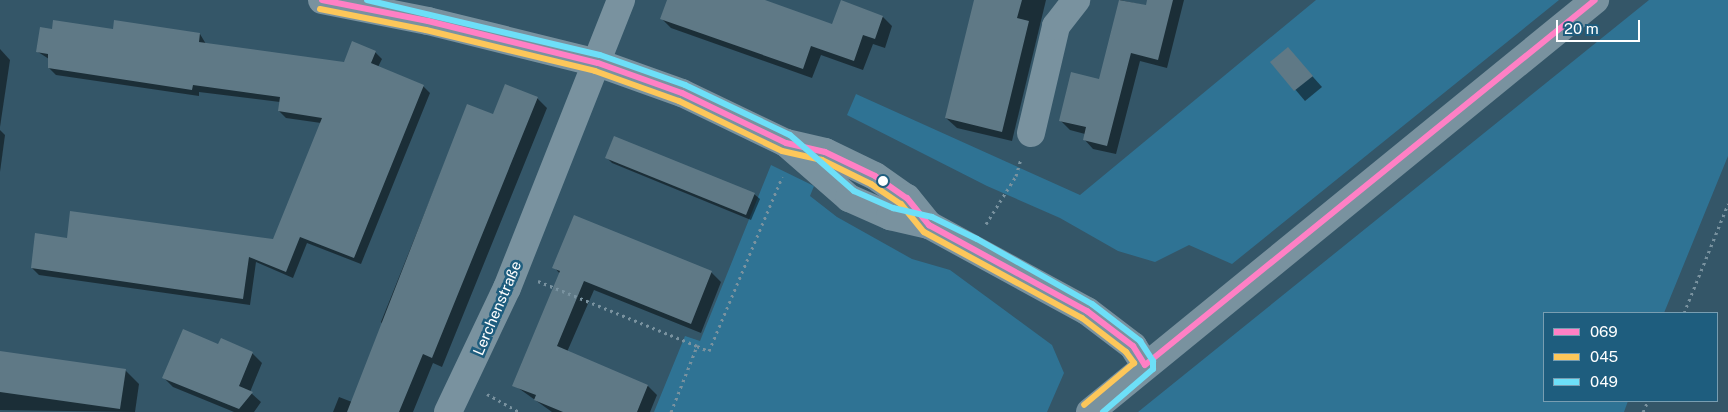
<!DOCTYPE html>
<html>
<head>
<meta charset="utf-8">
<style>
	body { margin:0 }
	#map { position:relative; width:1728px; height:412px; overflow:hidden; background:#345668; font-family:"Public Sans",sans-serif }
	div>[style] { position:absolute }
	.green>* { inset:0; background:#2f7394 }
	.shadow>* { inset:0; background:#0007 }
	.building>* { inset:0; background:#5f7986 }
	.path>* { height:3px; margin-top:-1.5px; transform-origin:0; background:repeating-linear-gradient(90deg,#79929f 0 2.5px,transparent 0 6.5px) }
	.minor>* { height:28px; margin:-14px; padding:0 14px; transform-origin:14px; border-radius:14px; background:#79929f }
	.tertiary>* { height:28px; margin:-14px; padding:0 14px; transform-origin:14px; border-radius:14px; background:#79929f }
	.bus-1>* { height:6px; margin:-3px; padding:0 3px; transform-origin:3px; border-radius:3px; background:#ff80c5 }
	.bus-2>* { height:6px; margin:-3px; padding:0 3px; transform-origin:3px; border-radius:3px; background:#fdc75a }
	.bus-3>* { height:6px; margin:-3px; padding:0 3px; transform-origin:3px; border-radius:3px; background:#6ddff8 }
	.dots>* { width:14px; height:14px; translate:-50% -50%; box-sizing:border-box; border:2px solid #1e5d7e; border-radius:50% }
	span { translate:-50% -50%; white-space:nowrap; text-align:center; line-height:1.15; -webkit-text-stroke:5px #1e5d7e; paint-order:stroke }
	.street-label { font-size:15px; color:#fff }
	.legend { position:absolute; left:1543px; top:312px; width:175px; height:90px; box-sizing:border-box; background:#1e5d7e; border:1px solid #789eb2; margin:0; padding:6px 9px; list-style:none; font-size:15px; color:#fff }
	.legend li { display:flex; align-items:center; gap:10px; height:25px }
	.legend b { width:25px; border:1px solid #789eb2 }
	.scale { position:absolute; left:1556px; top:20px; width:84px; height:22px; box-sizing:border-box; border:2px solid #fff; border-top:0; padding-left:6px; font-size:15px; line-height:18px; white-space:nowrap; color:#fff; -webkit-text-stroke:4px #1e5d7e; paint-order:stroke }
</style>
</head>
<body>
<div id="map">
	<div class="green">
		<div style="clip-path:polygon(1316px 0,1559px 0,1232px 264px,1189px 245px,1155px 262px,1118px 251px,1060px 218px,987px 186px,847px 115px,856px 94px,1080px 195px)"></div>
		<div style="clip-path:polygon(1649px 0,1728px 0,1728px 156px,1664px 313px,1544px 313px,1544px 401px,1628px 401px,1624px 412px,1138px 412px)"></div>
		<div style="clip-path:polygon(771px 165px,814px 186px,810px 196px,837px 217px,912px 259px,950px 270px,1052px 345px,1064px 373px,1047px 412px,654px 412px,685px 336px,700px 341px)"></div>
	</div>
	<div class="shadow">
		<div style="clip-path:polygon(668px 0,761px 0,833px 26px,883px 17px,892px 26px,885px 48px,873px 44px,863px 70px,821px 55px,812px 78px,671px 28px,662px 19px)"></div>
		<div style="clip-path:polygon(975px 0,1046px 0,1012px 141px,957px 128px,946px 118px)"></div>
		<div style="clip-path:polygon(1120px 0,1147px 6px,1149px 0,1184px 0,1167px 68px,1140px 61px,1116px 154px,1093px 149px,1084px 139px,1085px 134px,1070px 130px,1060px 120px,1100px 80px)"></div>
		<div style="clip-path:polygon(53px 30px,200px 34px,206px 44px,345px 63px,375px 52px,382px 59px,378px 67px,423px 86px,430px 93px,361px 264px,307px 243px,293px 278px,256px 262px,250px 305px,39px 275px,32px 268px,68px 239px,274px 240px,321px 123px,286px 118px,279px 111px,280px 102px,199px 92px,199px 96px,56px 75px,49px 68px,49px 59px,38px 52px)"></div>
		<div style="clip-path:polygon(0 49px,10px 60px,0 127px)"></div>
		<div style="clip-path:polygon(1288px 49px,1322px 87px,1305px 101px,1272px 62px)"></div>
		<div style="clip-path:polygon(537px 98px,547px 108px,442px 367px,433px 363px,413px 412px,333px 412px,339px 397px,352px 402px,383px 325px,381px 322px,468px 105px,494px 116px)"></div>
		<div style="clip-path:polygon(0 130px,5px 135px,0 172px)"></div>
		<div style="clip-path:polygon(607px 158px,754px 194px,760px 199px,751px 220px,612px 163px)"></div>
		<div style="clip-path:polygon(554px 267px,711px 272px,721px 282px,701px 333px,594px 290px,567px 352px,648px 386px,657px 395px,650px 412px,552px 412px,514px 385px,560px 274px)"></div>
		<div style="clip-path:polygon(218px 346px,252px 353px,262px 363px,250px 392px,261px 402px,254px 412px,234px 412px,173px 387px,164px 378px)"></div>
		<div style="clip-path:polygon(0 352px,125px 370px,139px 384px,135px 412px,0 410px)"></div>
	</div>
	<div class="building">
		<div style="clip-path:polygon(667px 0,765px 0,832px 24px,841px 0,883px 16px,875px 39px,863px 35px,854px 61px,811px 46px,803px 69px,660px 19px)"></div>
		<div style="clip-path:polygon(974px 0,1022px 0,1017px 18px,1029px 21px,1002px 132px,945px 118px)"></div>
		<div style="clip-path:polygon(1119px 0,1146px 5px,1147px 0,1173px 0,1158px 60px,1131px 53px,1107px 146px,1083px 140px,1086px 127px,1059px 121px,1071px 72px,1099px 79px)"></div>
		<div style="clip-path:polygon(53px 20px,113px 29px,114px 20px,200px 33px,199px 42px,344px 62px,352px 41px,376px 51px,371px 63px,424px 85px,354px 258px,300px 237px,286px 272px,249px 257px,243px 299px,31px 268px,35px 233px,67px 238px,70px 211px,273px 239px,322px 118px,278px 111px,280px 97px,193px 85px,192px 90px,48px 68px,48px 54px,36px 52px,40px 27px,52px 29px)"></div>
		<div style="clip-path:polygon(1288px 47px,1313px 76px,1294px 91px,1270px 62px)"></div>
		<div style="clip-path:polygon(505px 84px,538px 97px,432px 358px,423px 354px,399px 412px,347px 412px,467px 104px,493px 114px)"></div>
		<div style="clip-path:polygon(614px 136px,755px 193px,746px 215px,605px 158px)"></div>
		<div style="clip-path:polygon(574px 215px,712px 271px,691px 324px,584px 281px,557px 346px,648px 385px,637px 412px,563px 412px,534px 400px,536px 395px,512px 386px,560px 271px,552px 268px)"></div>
		<div style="clip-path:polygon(183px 329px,218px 344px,221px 338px,253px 352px,239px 386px,253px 392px,239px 409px,162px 378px)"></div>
		<div style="clip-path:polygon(0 351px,126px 369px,120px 409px,0 392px)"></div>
	</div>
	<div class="path">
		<div style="left:986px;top:224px;width:57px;rotate:-58deg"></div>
		<div style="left:1016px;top:176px;width:18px;rotate:-74deg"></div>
		<div style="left:538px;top:281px;width:172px;rotate:22.2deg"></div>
		<div style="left:1684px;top:313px;width:118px;rotate:-68deg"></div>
		<div style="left:487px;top:394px;width:37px;rotate:29deg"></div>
		<div style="left:671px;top:412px;width:71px;rotate:-68.5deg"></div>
		<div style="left:697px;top:346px;width:13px;rotate:23deg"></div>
		<div style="left:709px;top:351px;width:189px;rotate:-67.2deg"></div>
		<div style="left:1643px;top:412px;width:12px;rotate:-66deg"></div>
	</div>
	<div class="minor">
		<div style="left:322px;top:0;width:108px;rotate:11.2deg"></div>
		<div style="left:428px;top:21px;width:175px;rotate:13.9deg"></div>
		<div style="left:598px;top:63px;width:89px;rotate:19.7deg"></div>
		<div style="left:682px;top:93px;width:115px;rotate:25.7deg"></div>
		<div style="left:786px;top:143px;width:40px;rotate:13deg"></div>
		<div style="left:825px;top:152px;width:55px;rotate:25.6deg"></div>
		<div style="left:875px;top:176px;width:39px;rotate:35deg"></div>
		<div style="left:907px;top:198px;width:35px;rotate:51deg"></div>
		<div style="left:1031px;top:133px;width:110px;rotate:-76.8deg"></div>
		<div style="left:1056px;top:26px;width:33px;rotate:-52deg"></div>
		<div style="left:786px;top:143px;width:84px;rotate:41.1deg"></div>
		<div style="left:849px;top:198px;width:45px;rotate:23.7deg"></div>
		<div style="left:890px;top:216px;width:40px;rotate:13deg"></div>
		<div style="left:929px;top:225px;width:180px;rotate:28.6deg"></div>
		<div style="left:1087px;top:311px;width:58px;rotate:37.3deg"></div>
		<div style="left:1133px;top:346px;width:22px;rotate:58deg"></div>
		<div style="left:448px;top:412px;width:137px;rotate:-64.6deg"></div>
		<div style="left:507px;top:288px;width:310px;rotate:-68.4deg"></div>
	</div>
	<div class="tertiary">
		<div style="left:1090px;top:412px;width:652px;rotate:-39.21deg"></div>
	</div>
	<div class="bus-1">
		<div style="left:322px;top:0;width:108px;rotate:11.2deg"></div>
		<div style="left:428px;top:21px;width:175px;rotate:13.9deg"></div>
		<div style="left:598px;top:63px;width:89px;rotate:19.7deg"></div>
		<div style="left:682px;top:93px;width:115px;rotate:25.7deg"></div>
		<div style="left:786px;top:143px;width:40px;rotate:13deg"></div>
		<div style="left:825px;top:152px;width:55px;rotate:25.6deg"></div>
		<div style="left:875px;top:176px;width:39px;rotate:35deg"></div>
		<div style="left:907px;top:198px;width:35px;rotate:51deg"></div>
		<div style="left:929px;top:225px;width:180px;rotate:28.6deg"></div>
		<div style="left:1087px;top:311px;width:58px;rotate:37.3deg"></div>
		<div style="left:1133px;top:346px;width:22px;rotate:58deg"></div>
		<div style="left:1145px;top:365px;width:579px;rotate:-39.05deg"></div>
	</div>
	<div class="bus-2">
		<div style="left:320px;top:9px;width:108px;rotate:11.2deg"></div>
		<div style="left:426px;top:30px;width:174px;rotate:13.6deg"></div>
		<div style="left:595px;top:71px;width:89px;rotate:19.7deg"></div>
		<div style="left:679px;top:101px;width:114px;rotate:25.9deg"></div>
		<div style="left:782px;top:151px;width:41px;rotate:12.7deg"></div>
		<div style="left:822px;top:160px;width:55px;rotate:26.1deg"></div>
		<div style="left:871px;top:184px;width:36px;rotate:34deg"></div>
		<div style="left:901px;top:204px;width:36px;rotate:51deg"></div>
		<div style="left:924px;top:232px;width:180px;rotate:28.6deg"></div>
		<div style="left:1082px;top:318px;width:56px;rotate:37.7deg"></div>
		<div style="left:1126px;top:352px;width:14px;rotate:54deg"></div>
		<div style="left:1134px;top:363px;width:65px;rotate:140deg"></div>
	</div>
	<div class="bus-3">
		<div style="left:367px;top:0;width:239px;rotate:13.3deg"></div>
		<div style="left:600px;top:55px;width:90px;rotate:19.4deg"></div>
		<div style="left:685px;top:85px;width:116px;rotate:25.5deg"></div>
		<div style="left:790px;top:135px;width:85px;rotate:41.2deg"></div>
		<div style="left:854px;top:191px;width:43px;rotate:23.6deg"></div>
		<div style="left:893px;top:208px;width:40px;rotate:13deg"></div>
		<div style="left:932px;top:217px;width:50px;rotate:26.1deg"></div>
		<div style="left:977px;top:239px;width:132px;rotate:29.5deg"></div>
		<div style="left:1092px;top:304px;width:61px;rotate:37.6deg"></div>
		<div style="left:1140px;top:341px;width:24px;rotate:57deg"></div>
		<div style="left:1153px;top:361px;width:8px;rotate:90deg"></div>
		<div style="left:1153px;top:369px;width:66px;rotate:139.3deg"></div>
	</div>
	<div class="dots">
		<div style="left:883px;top:181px;background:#fff"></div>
	</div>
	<div class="street-label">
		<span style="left:497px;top:308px;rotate:-67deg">Lerchenstraße</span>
	</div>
	<ul class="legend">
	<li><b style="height:6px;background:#ff80c5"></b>069</li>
	<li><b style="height:6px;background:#fdc75a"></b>045</li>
	<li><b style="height:6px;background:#6ddff8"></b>049</li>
	</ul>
	<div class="scale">20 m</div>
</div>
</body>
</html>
